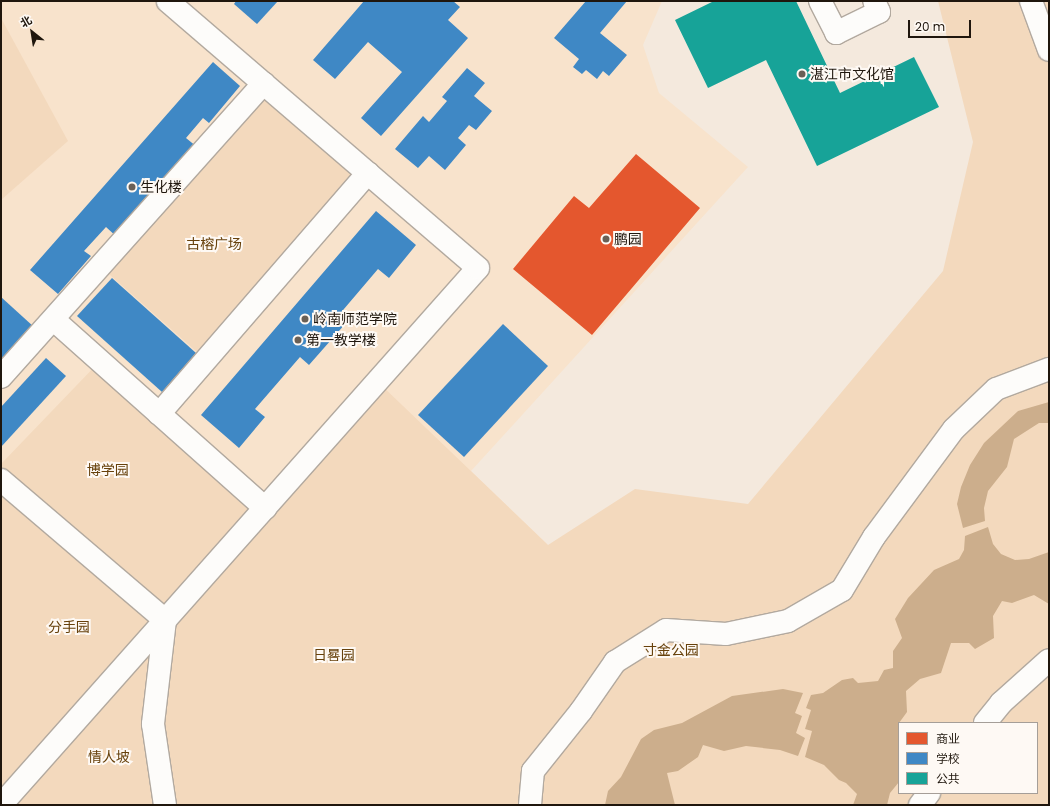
<!DOCTYPE html>
<html>
<head>
<meta charset="utf-8">
<style>
	body { margin:0 }
	#map { position:relative; width:1050px; height:806px; overflow:hidden; background:#f4e9dd; font-family:Poppins,"Noto Sans SC",sans-serif }
	div>[style] { position:absolute }
	.built>* { inset:0; background:#f8e3cc }
	.green>* { inset:0; background:#f3d9bd }
	.water>* { inset:0; background:#ccae8c }
	.shops>* { inset:0; background:#e4572e }
	.schools>* { inset:0; background:#3f88c5 }
	.public>* { inset:0; background:#17a398 }
	.roads { filter:drop-shadow(1px 0 #b2a99f) drop-shadow(-1px 0 #b2a99f) drop-shadow(0 1px #b2a99f) drop-shadow(0 -1px #b2a99f) }
	.minor>* { height:22px; margin:-11px; padding:0 11px; transform-origin:11px; border-radius:11px; background:#fdfcfa }
	.dots>* { width:11px; height:11px; translate:-50% -50%; box-sizing:border-box; border:2px solid #fef9f4; border-radius:50% }
	span { translate:-50% -50%; white-space:nowrap; text-align:center; line-height:1.15; -webkit-text-stroke:4px #fef9f4; paint-order:stroke }
	.poi-label { font-size:14px; color:#1f160d }
	.left { translate:0 -50%; text-align:left }
	.park-label { font-size:14px; color:#67410b }
	.frame { position:absolute; inset:0; border:2px solid #1f160d; pointer-events:none }
	.legend { position:absolute; left:898px; top:722px; width:140px; height:72px; box-sizing:border-box; background:#fef9f4; border:1px solid #a59e98; margin:0; padding:5px 7px; list-style:none; font-size:12px; color:#1f160d }
	.legend li { display:flex; align-items:center; gap:8px; height:20px }
	.legend b { width:20px; border:1px solid #a59e98 }
	.north { position:absolute; left:12px; top:12px; width:40px; height:40px; -webkit-text-stroke:3px #fef9f4; paint-order:stroke; rotate:330deg; font-size:11px; font-weight:700; line-height:16px; text-align:center; color:#1f160d }
	.north::after { content:''; display:block; margin:auto; width:14px; height:18px; background:#1f160d; clip-path:polygon(50% 0,100% 100%,50% 72%,0 100%) }
	.scale { position:absolute; left:908px; top:20px; width:63px; height:18px; box-sizing:border-box; border:2px solid #1f160d; border-top:0; padding-left:5px; font-size:12px; line-height:14px; white-space:nowrap; color:#1f160d; -webkit-text-stroke:3px #fef9f4; paint-order:stroke }
</style>
</head>
<body>
<div id="map">
	<div class="built">
		<div style="clip-path:polygon(1px 1px,662px 1px,643px 45px,659px 93px,748px 167px,471px 471px,548px 545px,1px 805px)"></div>
	</div>
	<div class="green">
		<div style="clip-path:polygon(evenodd,938px 1px,1049px 1px,1049px 805px,1px 805px,1px 464px,100px 361px,265px 508px,378px 382px,548px 545px,635px 489px,748px 504px,943px 271px,973px 142px,938px 1px,899px 723px,1037px 723px,1037px 793px,899px 793px,899px 723px)"></div>
		<div style="clip-path:polygon(1px 18px,68px 141px,1px 200px)"></div>
		<div style="clip-path:polygon(264px 83px,368px 173px,206px 360px,101px 267px)"></div>
	</div>
	<div class="water">
		<div style="clip-path:polygon(1049px 402px,1049px 423px,1039px 423px,1014px 439px,1007px 467px,988px 491px,984px 508px,985px 521px,963px 528px,957px 504px,961px 487px,970px 465px,984px 443px,1018px 411px)"></div>
		<div style="clip-path:polygon(988px 527px,993px 544px,1001px 554px,1015px 560px,1029px 559px,1049px 552px,1049px 604px,1034px 595px,1012px 603px,1002px 601px,993px 616px,994px 638px,975px 649px,969px 643px,951px 643px,941px 673px,920px 679px,906px 691px,907px 712px,899px 723px,899px 782px,890px 793px,887px 805px,853px 805px,857px 794px,846px 783px,839px 780px,824px 765px,805px 757px,812px 731px,805px 729px,811px 710px,806px 708px,811px 695px,823px 693px,842px 680px,853px 678px,858px 683px,878px 681px,884px 670px,893px 668px,893px 651px,902px 638px,895px 619px,908px 598px,934px 570px,959px 559px,964px 550px,965px 536px)"></div>
		<div style="clip-path:polygon(783px 689px,803px 693px,795px 713px,802px 716px,796px 733px,805px 738px,798px 756px,780px 750px,746px 746px,724px 751px,703px 745px,698px 757px,678px 771px,667px 773px,675px 805px,605px 805px,608px 791px,621px 777px,641px 739px,654px 730px,682px 723px,732px 696px)"></div>
	</div>
	<div class="shops">
		<div style="clip-path:polygon(636px 154px,700px 208px,592px 335px,513px 269px,574px 196px,589px 208px)"></div>
	</div>
	<div class="schools">
		<div style="clip-path:polygon(236px 1px,278px 1px,257px 24px,234px 4px)"></div>
		<div style="clip-path:polygon(364px 1px,453px 1px,460px 7px,448px 20px,468px 38px,381px 136px,361px 118px,402px 72px,368px 42px,335px 79px,313px 60px)"></div>
		<div style="clip-path:polygon(586px 1px,627px 1px,600px 33px,627px 55px,609px 76px,603px 71px,597px 79px,586px 70px,582px 74px,573px 67px,579px 59px,554px 38px)"></div>
		<div style="clip-path:polygon(213px 62px,240px 86px,209px 123px,203px 118px,186px 138px,197px 147px,118px 238px,106px 227px,84px 251px,91px 256px,58px 294px,30px 270px)"></div>
		<div style="clip-path:polygon(467px 68px,485px 83px,474px 96px,492px 111px,476px 130px,469px 125px,458px 138px,466px 145px,445px 170px,429px 156px,418px 168px,395px 149px,423px 116px,429px 122px,447px 101px,442px 97px)"></div>
		<div style="clip-path:polygon(376px 211px,416px 245px,389px 278px,378px 269px,338px 316px,346px 323px,309px 365px,300px 357px,255px 409px,265px 417px,239px 448px,201px 415px)"></div>
		<div style="clip-path:polygon(112px 278px,196px 353px,162px 392px,77px 316px)"></div>
		<div style="clip-path:polygon(1px 297px,34px 327px,1px 363px)"></div>
		<div style="clip-path:polygon(503px 324px,548px 366px,464px 457px,418px 415px)"></div>
		<div style="clip-path:polygon(46px 358px,66px 376px,1px 447px,1px 407px)"></div>
	</div>
	<div class="public">
		<div style="clip-path:polygon(714px 1px,796px 1px,840px 93px,914px 57px,939px 107px,817px 166px,766px 60px,708px 88px,675px 20px)"></div>
	</div>
	<div class="roads">
		<div class="minor">
			<div style="left:820px;top:1px;width:36px;rotate:63deg"></div>
			<div style="left:836px;top:33px;width:48px;rotate:-26deg"></div>
			<div style="left:879px;top:12px;width:12px;rotate:-114deg"></div>
			<div style="left:1031px;top:1px;width:52px;rotate:69.8deg"></div>
			<div style="left:54px;top:320px;width:283px;rotate:41.7deg"></div>
			<div style="left:1px;top:377px;width:394px;rotate:-48.2deg"></div>
			<div style="left:159px;top:414px;width:319px;rotate:-49.1deg"></div>
			<div style="left:1px;top:480px;width:216px;rotate:40.5deg"></div>
			<div style="left:165px;top:620px;width:105px;rotate:96.6deg"></div>
			<div style="left:153px;top:724px;width:82px;rotate:81.6deg"></div>
			<div style="left:985px;top:723px;width:26px;rotate:-51deg"></div>
			<div style="left:1001px;top:703px;width:64px;rotate:-41.9deg"></div>
			<div style="left:1px;top:805px;width:718px;rotate:-48.39deg"></div>
			<div style="left:478px;top:268px;width:409px;rotate:-139.3deg"></div>
			<div style="left:530px;top:805px;width:34px;rotate:-85deg"></div>
			<div style="left:533px;top:771px;width:77px;rotate:-51.3deg"></div>
			<div style="left:581px;top:711px;width:60px;rotate:-55.2deg"></div>
			<div style="left:615px;top:662px;width:60px;rotate:-32.1deg"></div>
			<div style="left:666px;top:630px;width:60px;rotate:3.8deg"></div>
			<div style="left:726px;top:634px;width:63px;rotate:-11.8deg"></div>
			<div style="left:788px;top:621px;width:62px;rotate:-29.9deg"></div>
			<div style="left:842px;top:590px;width:62px;rotate:-58.9deg"></div>
			<div style="left:874px;top:537px;width:134px;rotate:-53.5deg"></div>
			<div style="left:954px;top:429px;width:58px;rotate:-43.6deg"></div>
			<div style="left:996px;top:389px;width:57px;rotate:-20.7deg"></div>
			<div style="left:920px;top:805px;width:15px;rotate:-53deg"></div>
		</div>
	</div>
	<div class="dots">
		<div style="left:802px;top:74px;background:#6a6056"></div>
		<div style="left:132px;top:187px;background:#6a6056"></div>
		<div style="left:606px;top:239px;background:#6a6056"></div>
		<div style="left:305px;top:319px;background:#6a6056"></div>
		<div style="left:298px;top:340px;background:#6a6056"></div>
	</div>
	<div class="poi-label">
		<span class="left" style="left:810px;top:74px">湛江市文化馆</span>
		<span class="left" style="left:140px;top:187px">生化楼</span>
		<span class="left" style="left:614px;top:239px">鹏园</span>
		<span class="left" style="left:313px;top:319px">岭南师范学院</span>
		<span class="left" style="left:306px;top:340px">第一教学楼</span>
	</div>
	<div class="park-label">
		<span style="left:214px;top:244px">古榕广场</span>
		<span style="left:108px;top:470px">博学园</span>
		<span style="left:69px;top:627px">分手园</span>
		<span style="left:671px;top:650px">寸金公园</span>
		<span style="left:334px;top:655px">日晷园</span>
		<span style="left:109px;top:757px">情人坡</span>
	</div>
	<div class="frame"></div>
	<ul class="legend">
	<li><b style="height:11px;background:#e4572e"></b>商业</li>
	<li><b style="height:11px;background:#3f88c5"></b>学校</li>
	<li><b style="height:11px;background:#17a398"></b>公共</li>
	</ul>
	<div class="north">北</div>
	<div class="scale">20 m</div>
</div>
</body>
</html>
